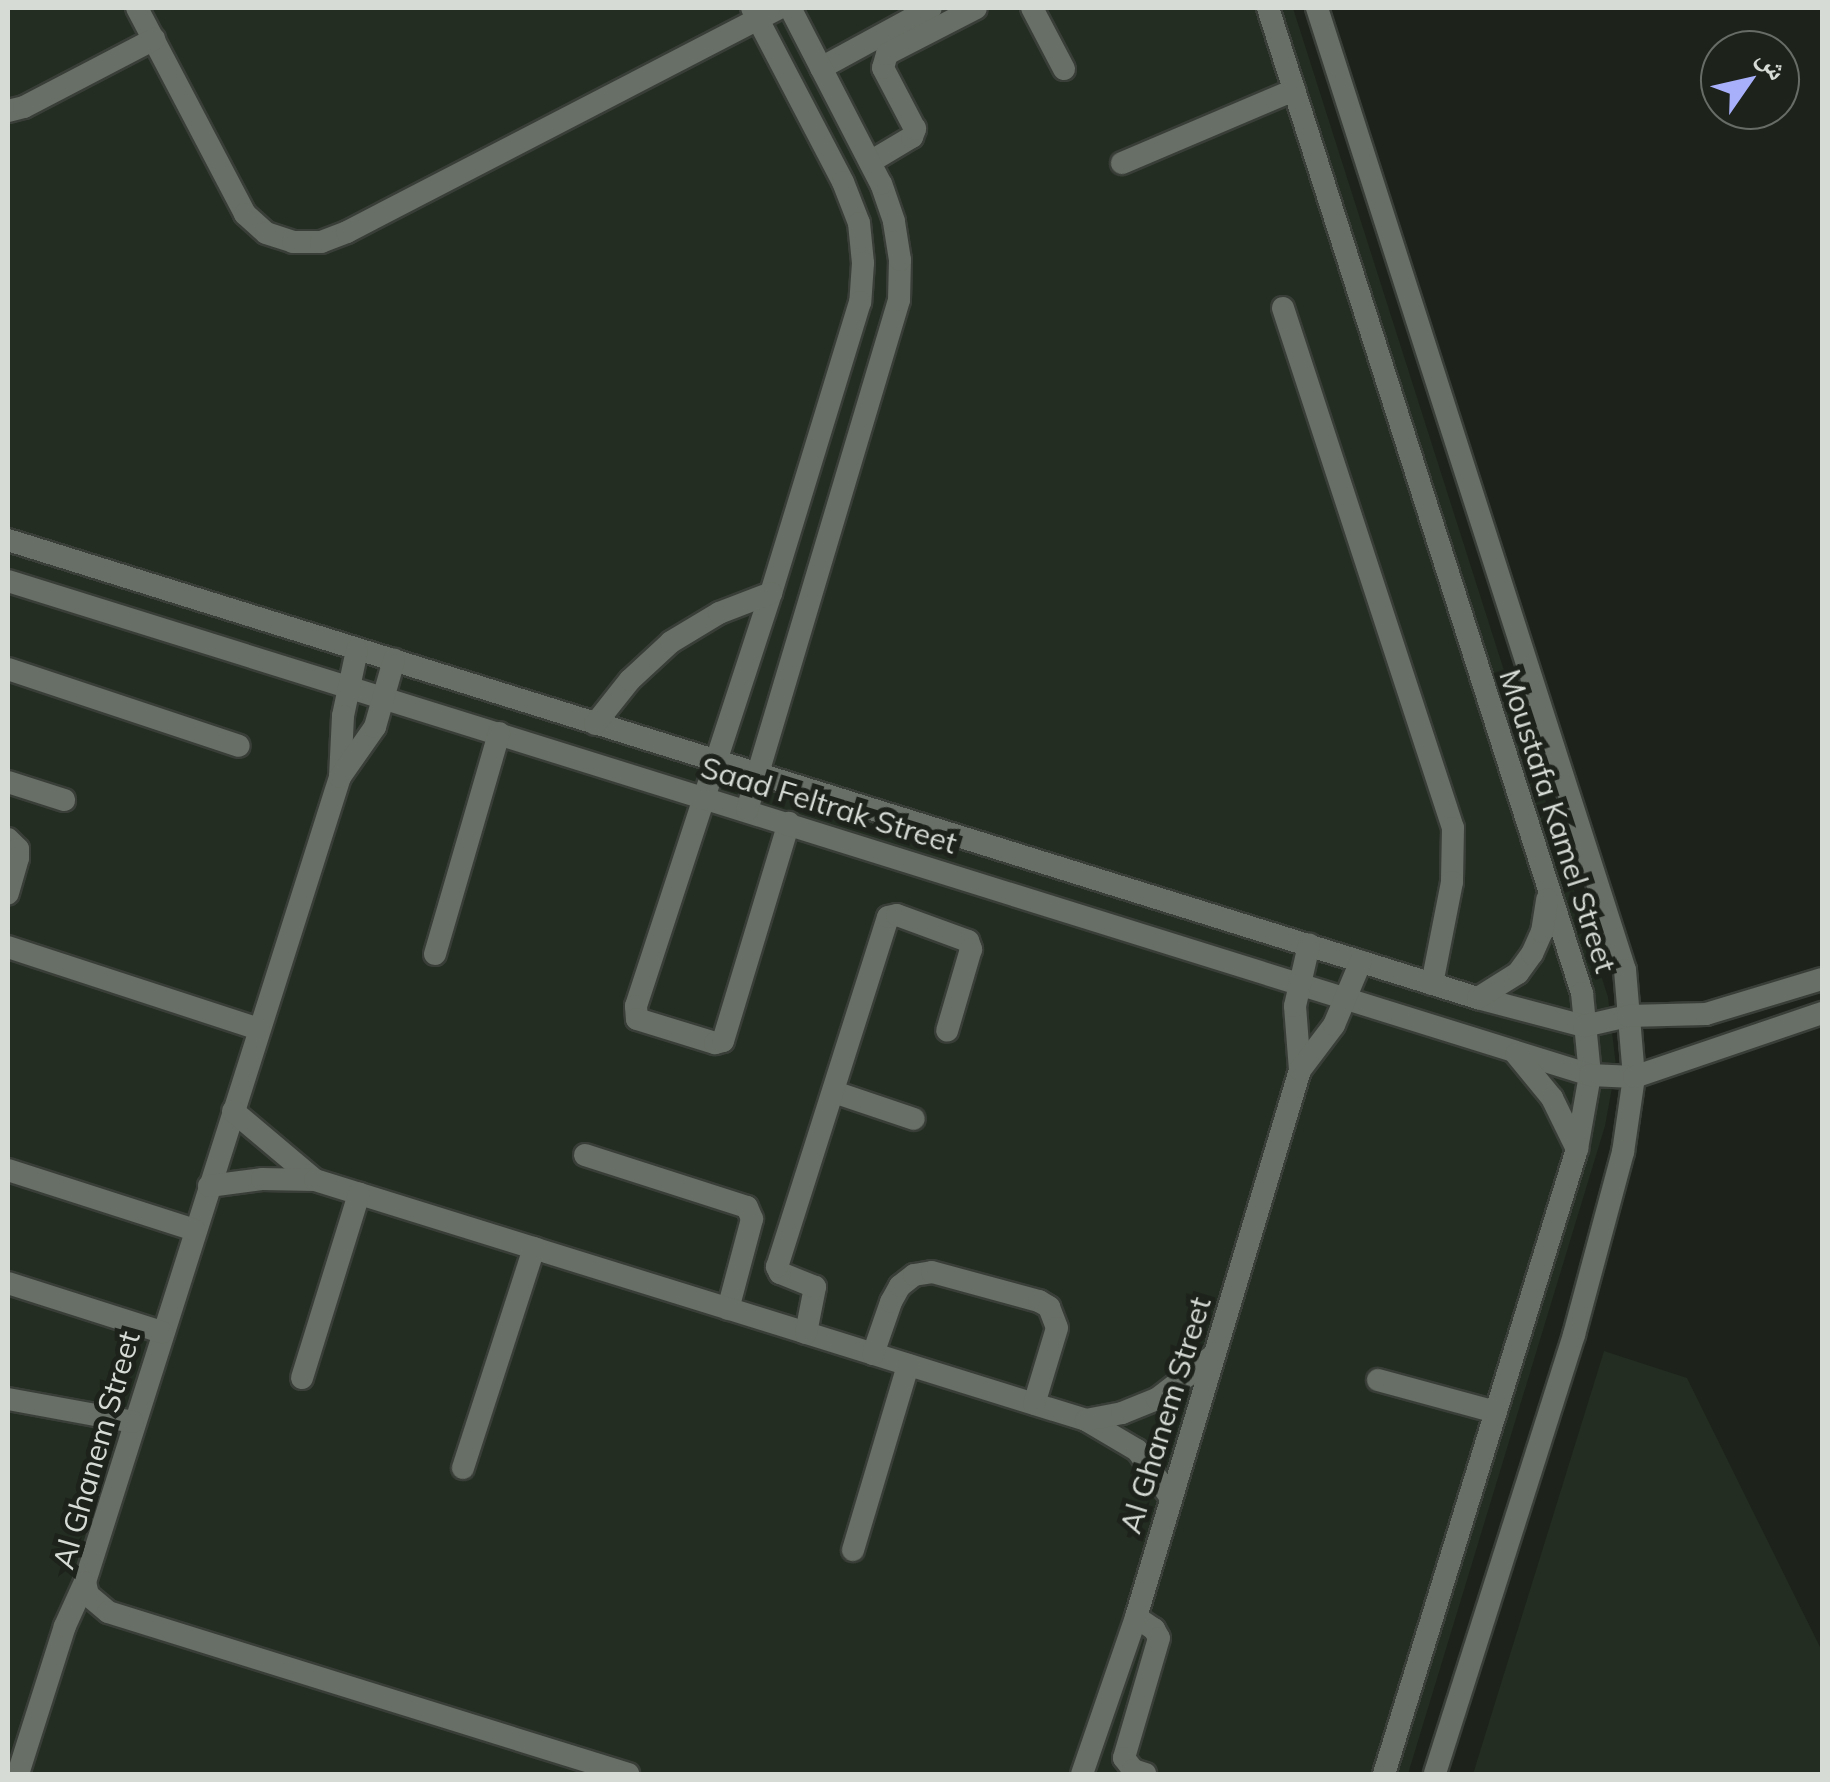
<!DOCTYPE html>
<html>
<head>
<meta charset="utf-8">
<style>
	body { margin:0 }
	#map { position:relative; width:1830px; height:1782px; overflow:hidden; background:#1d221b; font-family:Mulish,"Noto Naskh Arabic",sans-serif }
	div>[style] { position:absolute }
	.built>* { inset:0; background:#232d21 }
	.roads { filter:drop-shadow(2px 0 #393e38) drop-shadow(-2px 0 #393e38) drop-shadow(0 2px #393e38) drop-shadow(0 -2px #393e38) }
	.minor>* { height:22px; margin:-11px; padding:0 11px; transform-origin:11px; border-radius:11px; background:#686f66 }
	span { translate:-50% -50%; white-space:nowrap; text-align:center; line-height:1.15; -webkit-text-stroke:10px #1d221b; paint-order:stroke }
	.street-label { font-size:30px; color:#d7dbd6 }
	.frame { position:absolute; inset:0; border:10px solid #d7dbd6; pointer-events:none }
	.north { position:absolute; left:1700px; top:30px; width:100px; height:100px; box-sizing:border-box; background:#1d221b; border:2px solid #676c66; border-radius:50%; rotate:56deg; font-size:28px; font-weight:700; line-height:40px; text-align:center; color:#d7dbd6 }
	.north::after { content:''; display:block; margin:auto; width:35px; height:45px; background:#a8b0fc; clip-path:polygon(50% 0,100% 100%,50% 72%,0 100%) }
</style>
</head>
<body>
<div id="map">
	<div class="built">
		<div style="clip-path:polygon(8px 8px,1293px 8px,1608px 997px,1616px 1066px,1605px 1126px,1408px 1774px,8px 1774px)"></div>
		<div style="clip-path:polygon(1604px 1351px,1687px 1378px,1822px 1651px,1822px 1774px,1473px 1774px)"></div>
	</div>
	<div class="roads">
		<div class="minor">
			<div style="left:137px;top:8px;width:233px;rotate:62.3deg"></div>
			<div style="left:245px;top:214px;width:28px;rotate:42deg"></div>
			<div style="left:266px;top:233px;width:28px;rotate:18deg"></div>
			<div style="left:293px;top:242px;width:28px"></div>
			<div style="left:321px;top:242px;width:28px;rotate:-21deg"></div>
			<div style="left:347px;top:232px;width:488px;rotate:-27.4deg"></div>
			<div style="left:752px;top:8px;width:196px;rotate:62.4deg"></div>
			<div style="left:843px;top:182px;width:44px;rotate:68.7deg"></div>
			<div style="left:859px;top:223px;width:40px;rotate:84.3deg"></div>
			<div style="left:863px;top:263px;width:39px;rotate:94deg"></div>
			<div style="left:860px;top:302px;width:304px;rotate:107deg"></div>
			<div style="left:771px;top:593px;width:435px;rotate:108.1deg"></div>
			<div style="left:636px;top:1006px;width:13px;rotate:86deg"></div>
			<div style="left:637px;top:1019px;width:82px;rotate:17.1deg"></div>
			<div style="left:715px;top:1043px;width:8px;rotate:-14deg"></div>
			<div style="left:723px;top:1041px;width:228px;rotate:-73.2deg"></div>
			<div style="left:1032px;top:8px;width:69px;rotate:62.3deg"></div>
			<div style="left:1268px;top:8px;width:1034px;rotate:72.32deg"></div>
			<div style="left:1582px;top:993px;width:82px;rotate:84.4deg"></div>
			<div style="left:1590px;top:1075px;width:75px;rotate:100deg"></div>
			<div style="left:1577px;top:1149px;width:654px;rotate:107.16deg"></div>
			<div style="left:1317px;top:8px;width:1010px;rotate:72.25deg"></div>
			<div style="left:1625px;top:970px;width:107px;rotate:85.2deg"></div>
			<div style="left:1634px;top:1077px;width:76px;rotate:98.3deg"></div>
			<div style="left:1623px;top:1152px;width:189px;rotate:105deg"></div>
			<div style="left:1574px;top:1335px;width:460px;rotate:107.6deg"></div>
			<div style="left:821px;top:68px;width:125px;rotate:-28.6deg"></div>
			<div style="left:8px;top:111px;width:16px;rotate:-14deg"></div>
			<div style="left:24px;top:107px;width:147px;rotate:-27.6deg"></div>
			<div style="left:870px;top:162px;width:49px;rotate:-30.8deg"></div>
			<div style="left:912px;top:137px;width:9px;rotate:-69deg"></div>
			<div style="left:915px;top:129px;width:69px;rotate:-117.7deg"></div>
			<div style="left:883px;top:68px;width:15px;rotate:-74deg"></div>
			<div style="left:887px;top:54px;width:100px;rotate:-27.3deg"></div>
			<div style="left:1122px;top:163px;width:187px;rotate:-23deg"></div>
			<div style="left:1283px;top:308px;width:547px;rotate:71.9deg"></div>
			<div style="left:1453px;top:828px;width:54px;rotate:91.1deg"></div>
			<div style="left:1452px;top:882px;width:104px;rotate:101.1deg"></div>
			<div style="left:8px;top:540px;width:1540px;rotate:17.31deg"></div>
			<div style="left:1478px;top:998px;width:110px;rotate:14.8deg"></div>
			<div style="left:1584px;top:1026px;width:45px;rotate:-12.8deg"></div>
			<div style="left:1628px;top:1016px;width:78px;rotate:-1.5deg"></div>
			<div style="left:1706px;top:1014px;width:121px;rotate:-16.8deg"></div>
			<div style="left:8px;top:581px;width:1657px;rotate:17.34deg"></div>
			<div style="left:1590px;top:1075px;width:44px;rotate:2.6deg"></div>
			<div style="left:1634px;top:1077px;width:199px;rotate:-18.8deg"></div>
			<div style="left:357px;top:650px;width:67px;rotate:102deg"></div>
			<div style="left:343px;top:716px;width:61px;rotate:92.8deg"></div>
			<div style="left:340px;top:777px;width:844px;rotate:107.58deg"></div>
			<div style="left:85px;top:1582px;width:13px;rotate:77deg"></div>
			<div style="left:88px;top:1595px;width:26px;rotate:40deg"></div>
			<div style="left:108px;top:1612px;width:545px;rotate:17.3deg"></div>
			<div style="left:8px;top:669px;width:243px;rotate:18.4deg"></div>
			<div style="left:595px;top:724px;width:56px;rotate:-51.5deg"></div>
			<div style="left:630px;top:680px;width:56px;rotate:-42.8deg"></div>
			<div style="left:671px;top:642px;width:56px;rotate:-31.1deg"></div>
			<div style="left:719px;top:613px;width:56px;rotate:-21deg"></div>
			<div style="left:340px;top:777px;width:61px;rotate:-55deg"></div>
			<div style="left:375px;top:727px;width:70px;rotate:-74.2deg"></div>
			<div style="left:8px;top:782px;width:59px;rotate:17.8deg"></div>
			<div style="left:747px;top:810px;width:532px;rotate:-73.4deg"></div>
			<div style="left:899px;top:300px;width:40px;rotate:-88.6deg"></div>
			<div style="left:900px;top:260px;width:39px;rotate:-99deg"></div>
			<div style="left:894px;top:221px;width:39px;rotate:-109deg"></div>
			<div style="left:881px;top:184px;width:198px;rotate:-117.3deg"></div>
			<div style="left:8px;top:839px;width:14px;rotate:45deg"></div>
			<div style="left:18px;top:849px;width:9px;rotate:90deg"></div>
			<div style="left:18px;top:858px;width:37px;rotate:106deg"></div>
			<div style="left:8px;top:947px;width:264px;rotate:18.1deg"></div>
			<div style="left:435px;top:954px;width:230px;rotate:-73.8deg"></div>
			<div style="left:1478px;top:998px;width:47px;rotate:-32deg"></div>
			<div style="left:1518px;top:973px;width:24px;rotate:-54deg"></div>
			<div style="left:1532px;top:954px;width:24px;rotate:-66deg"></div>
			<div style="left:1542px;top:932px;width:33px;rotate:-81deg"></div>
			<div style="left:1516px;top:1054px;width:57px;rotate:50.7deg"></div>
			<div style="left:1552px;top:1098px;width:57px;rotate:63.9deg"></div>
			<div style="left:1300px;top:1070px;width:64px;rotate:-94.5deg"></div>
			<div style="left:1295px;top:1006px;width:63px;rotate:-77.1deg"></div>
			<div style="left:834px;top:1092px;width:84px;rotate:18.6deg"></div>
			<div style="left:233px;top:1111px;width:107px;rotate:40.1deg"></div>
			<div style="left:585px;top:1155px;width:170px;rotate:17.8deg"></div>
			<div style="left:747px;top:1207px;width:13px;rotate:67deg"></div>
			<div style="left:752px;top:1219px;width:93px;rotate:104.9deg"></div>
			<div style="left:8px;top:1170px;width:196px;rotate:17.8deg"></div>
			<div style="left:209px;top:1186px;width:53px;rotate:-7.5deg"></div>
			<div style="left:262px;top:1179px;width:53px;rotate:1.1deg"></div>
			<div style="left:315px;top:1180px;width:807px;rotate:17.29deg"></div>
			<div style="left:1086px;top:1420px;width:59px;rotate:30.5deg"></div>
			<div style="left:1137px;top:1450px;width:59px;rotate:54.7deg"></div>
			<div style="left:8px;top:1283px;width:162px;rotate:17.7deg"></div>
			<div style="left:806px;top:1333px;width:47px;rotate:-78.9deg"></div>
			<div style="left:815px;top:1287px;width:38px;rotate:-158deg"></div>
			<div style="left:780px;top:1273px;width:7px;rotate:-117deg"></div>
			<div style="left:777px;top:1267px;width:367px;rotate:-72.4deg"></div>
			<div style="left:888px;top:917px;width:9px;rotate:-13deg"></div>
			<div style="left:897px;top:915px;width:76px;rotate:20.1deg"></div>
			<div style="left:968px;top:941px;width:9px;rotate:69deg"></div>
			<div style="left:971px;top:949px;width:85px;rotate:106.3deg"></div>
			<div style="left:873px;top:1354px;width:55px;rotate:-70.9deg"></div>
			<div style="left:891px;top:1302px;width:18px;rotate:-61deg"></div>
			<div style="left:900px;top:1286px;width:18px;rotate:-38deg"></div>
			<div style="left:914px;top:1275px;width:18px;rotate:-9deg"></div>
			<div style="left:932px;top:1272px;width:111px;rotate:15.2deg"></div>
			<div style="left:1039px;top:1301px;width:12px;rotate:31deg"></div>
			<div style="left:1049px;top:1307px;width:22px;rotate:69deg"></div>
			<div style="left:1057px;top:1328px;width:79px;rotate:106.8deg"></div>
			<div style="left:302px;top:1378px;width:193px;rotate:-72.8deg"></div>
			<div style="left:1378px;top:1380px;width:122px;rotate:15.2deg"></div>
			<div style="left:8px;top:1399px;width:127px;rotate:10.4deg"></div>
			<div style="left:1086px;top:1420px;width:37px;rotate:-11deg"></div>
			<div style="left:1122px;top:1413px;width:38px;rotate:-22deg"></div>
			<div style="left:1157px;top:1399px;width:72px;rotate:-37.7deg"></div>
			<div style="left:463px;top:1468px;width:231px;rotate:-72.1deg"></div>
			<div style="left:853px;top:1550px;width:193px;rotate:-73.4deg"></div>
			<div style="left:1136px;top:1617px;width:22px;rotate:34deg"></div>
			<div style="left:1154px;top:1629px;width:10px;rotate:61deg"></div>
			<div style="left:1159px;top:1638px;width:125px;rotate:106.3deg"></div>
			<div style="left:1124px;top:1758px;width:15px;rotate:53deg"></div>
			<div style="left:1133px;top:1770px;width:13px;rotate:18deg"></div>
			<div style="left:18px;top:1774px;width:155px;rotate:-72.4deg"></div>
			<div style="left:65px;top:1626px;width:48px;rotate:-65.6deg"></div>
			<div style="left:1082px;top:1774px;width:166px;rotate:-71deg"></div>
			<div style="left:1136px;top:1617px;width:571px;rotate:-73.31deg"></div>
			<div style="left:1300px;top:1070px;width:56px;rotate:-52.9deg"></div>
			<div style="left:1334px;top:1025px;width:69px;rotate:-67.1deg"></div>
		</div>
	</div>
	<div class="street-label">
		<span style="left:829px;top:805px;rotate:17deg">Saad Feltrak Street</span>
		<span style="left:1558px;top:821px;rotate:72deg">Moustafa Kamel Street</span>
		<span style="left:1165px;top:1415px;rotate:-73deg">Al Ghanem Street</span>
		<span style="left:96px;top:1450px;rotate:-74deg">Al Ghanem Street</span>
	</div>
	<div class="frame"></div>
	<div class="north">ش</div>
</div>
</body>
</html>
